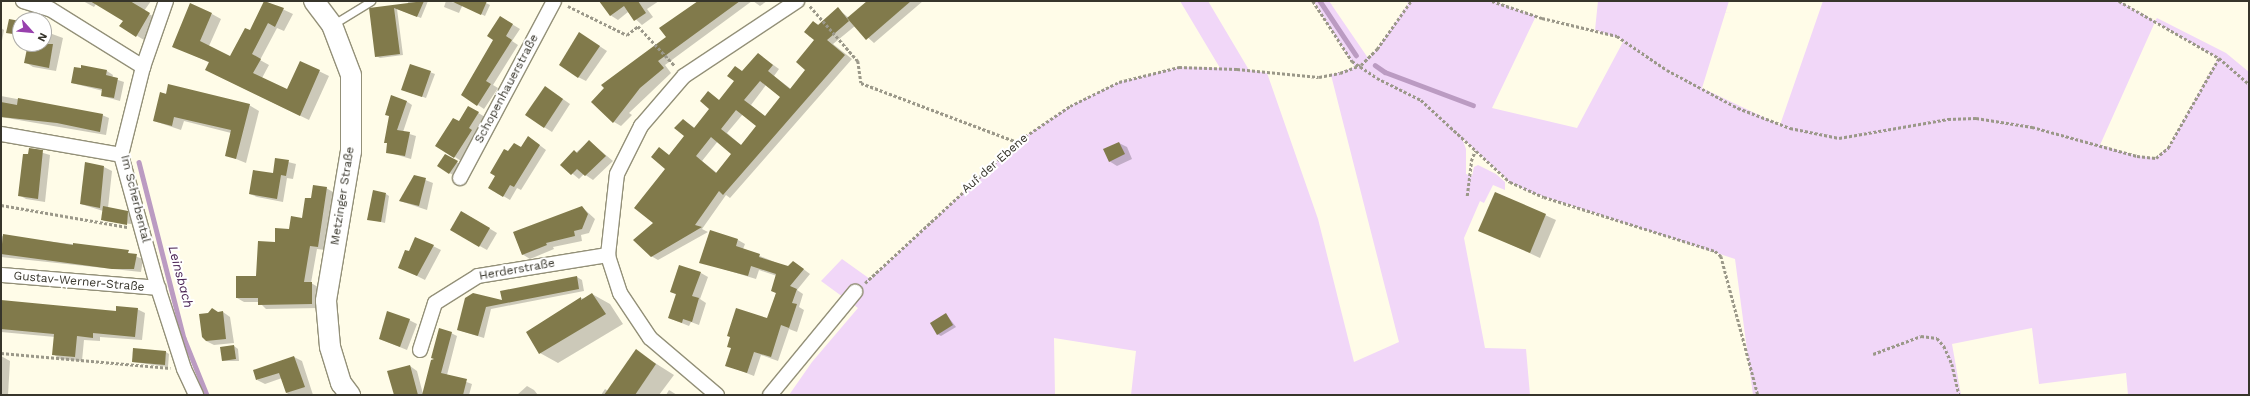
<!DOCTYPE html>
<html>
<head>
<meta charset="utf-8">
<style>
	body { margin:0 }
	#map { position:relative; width:2250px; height:396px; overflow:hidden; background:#fffce8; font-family:"Work Sans",sans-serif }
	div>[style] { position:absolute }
	.green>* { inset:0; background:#f1d7f8 }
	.shadow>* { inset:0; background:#0003 }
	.stream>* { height:4.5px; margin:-2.25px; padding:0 2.25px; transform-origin:2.25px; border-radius:2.25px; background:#bb9bc2 }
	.building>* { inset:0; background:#817a4b }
	.path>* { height:2.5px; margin-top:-1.25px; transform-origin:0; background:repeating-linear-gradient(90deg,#9b9889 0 3px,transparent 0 5px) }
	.roads { filter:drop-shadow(1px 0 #939078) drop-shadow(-1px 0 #939078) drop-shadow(0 1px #939078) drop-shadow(0 -1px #939078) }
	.lane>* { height:7px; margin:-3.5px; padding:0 3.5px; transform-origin:3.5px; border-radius:3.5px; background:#fff }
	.street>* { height:14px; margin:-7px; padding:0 7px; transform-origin:7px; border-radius:7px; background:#fff }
	.secondary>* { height:20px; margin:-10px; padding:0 10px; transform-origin:10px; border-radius:10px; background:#fff }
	span { translate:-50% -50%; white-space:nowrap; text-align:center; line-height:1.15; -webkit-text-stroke:4px #fff; paint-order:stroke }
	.street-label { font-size:12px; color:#37352b }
	.water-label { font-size:13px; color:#482051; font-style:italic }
	.frame { position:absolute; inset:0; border:2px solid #37352b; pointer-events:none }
	.north { position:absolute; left:12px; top:12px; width:40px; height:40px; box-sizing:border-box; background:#fff; border:1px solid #afaeaa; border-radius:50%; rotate:117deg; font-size:11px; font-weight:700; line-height:16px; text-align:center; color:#37352b }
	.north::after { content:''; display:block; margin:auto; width:14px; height:18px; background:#9841ad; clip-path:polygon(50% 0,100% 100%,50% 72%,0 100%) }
</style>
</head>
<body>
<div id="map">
	<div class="green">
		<div style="clip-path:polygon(evenodd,1180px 1px,1208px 1px,1249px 70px,1267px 73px,1318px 219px,1354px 362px,1399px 342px,1331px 75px,1355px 67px,1313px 1px,1329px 1px,1368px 58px,1377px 49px,1408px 4px,1407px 1px,1492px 1px,1536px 16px,1492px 108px,1577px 128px,1624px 40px,1595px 30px,1598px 1px,1729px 1px,1702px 88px,1780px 125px,1823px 1px,2119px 1px,2155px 21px,2157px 18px,2226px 53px,2249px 72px,2249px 395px,2128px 395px,2126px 373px,2039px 384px,2032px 328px,1952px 344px,1961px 395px,1753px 395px,1735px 259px,1530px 192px,1510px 182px,1462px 138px,1466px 149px,1466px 174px,1472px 176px,1474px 167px,1478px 165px,1496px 174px,1505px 182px,1505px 190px,1493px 185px,1484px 203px,1480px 201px,1464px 238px,1485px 348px,1526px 349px,1530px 395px,1131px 395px,1136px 351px,1054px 338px,1055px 395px,789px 395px,812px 362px,858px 308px,821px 281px,842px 259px,870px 279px,1017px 142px,1070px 106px,1119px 82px,1149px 75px,1179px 67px,1220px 68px,1180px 1px,2155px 22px,2218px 58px,2169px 146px,2156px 158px,2137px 156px,2100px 145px,2155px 22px)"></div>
	</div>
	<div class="shadow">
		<div style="clip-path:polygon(83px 1px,151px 1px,144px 11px,156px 18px,144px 40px,121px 26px,124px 20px,96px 4px,94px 7px)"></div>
		<div style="clip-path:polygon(265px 1px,293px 14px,284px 31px,277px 28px,260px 60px,269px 65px,262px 78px,288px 90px,300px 62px,329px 76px,309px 120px,216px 75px,210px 63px,174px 46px,212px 14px,221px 19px,209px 46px,230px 58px,250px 32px)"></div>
		<div style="clip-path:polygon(408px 1px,428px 1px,421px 18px,397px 9px,403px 55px,380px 58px,376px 56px,370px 9px,408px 4px)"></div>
		<div style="clip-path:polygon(446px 1px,463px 4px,459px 13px,444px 7px)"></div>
		<div style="clip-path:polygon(473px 1px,482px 1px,490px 5px,485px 16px,473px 10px)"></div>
		<div style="clip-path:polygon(600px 1px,659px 1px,647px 9px,653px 17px,642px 25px,628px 12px,618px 20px,610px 15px)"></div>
		<div style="clip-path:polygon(699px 1px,752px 1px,665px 65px,671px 73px,629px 113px,632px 115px,621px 126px,614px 122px,592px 102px,668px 37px,661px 28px)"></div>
		<div style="clip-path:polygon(753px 1px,767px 1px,760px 6px)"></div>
		<div style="clip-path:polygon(evenodd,868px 1px,923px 1px,874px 43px,855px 26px,833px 44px,852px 59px,730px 198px,726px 195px,702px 229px,708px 232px,658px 260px,651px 256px,654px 223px,667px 169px,659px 149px,670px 156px,686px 136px,683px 120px,695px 128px,710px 109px,708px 92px,720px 101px,736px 81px,735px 67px,743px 72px,758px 54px,779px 69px,774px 76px,791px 89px,807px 70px,816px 40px,813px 22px,819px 25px,838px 9px,849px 18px,868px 1px,766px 85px,781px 97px,766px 117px,751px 105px,766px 85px,868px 1px,743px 114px,758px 126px,742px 146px,727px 133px,743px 114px,868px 1px,718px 141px,733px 154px,717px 173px,702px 161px,718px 141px)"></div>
		<div style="clip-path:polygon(500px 17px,520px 29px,512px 41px,518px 45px,493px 85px,498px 88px,484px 109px,478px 105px)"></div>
		<div style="clip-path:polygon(1px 28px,4px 30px,1px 46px)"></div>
		<div style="clip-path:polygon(44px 31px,63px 38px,56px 71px,33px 67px,25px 62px,30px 44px,44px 44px)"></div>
		<div style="clip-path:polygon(587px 38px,607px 51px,586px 81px,578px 77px)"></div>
		<div style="clip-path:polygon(411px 65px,435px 74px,426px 98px,406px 91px)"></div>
		<div style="clip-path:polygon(107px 71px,113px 75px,112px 78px,124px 82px,120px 101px,102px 96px,103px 91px,72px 83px)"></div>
		<div style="clip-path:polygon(553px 92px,570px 104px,552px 132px,544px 127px)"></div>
		<div style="clip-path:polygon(161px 93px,249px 105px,259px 111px,246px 163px,226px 155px,231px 133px,184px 121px,181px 130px,154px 121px)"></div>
		<div style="clip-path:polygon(1px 96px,102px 115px,109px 118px,106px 135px,1px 117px)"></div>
		<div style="clip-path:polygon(406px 101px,412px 105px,403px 132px,416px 136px,411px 159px,387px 152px,388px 144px,386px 142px,390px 117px,386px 114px)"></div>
		<div style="clip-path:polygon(475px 111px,485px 117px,475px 133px,478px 134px,461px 161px,455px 157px,459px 123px)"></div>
		<div style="clip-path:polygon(529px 137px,546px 150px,521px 190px,517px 188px,510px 200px,490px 188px)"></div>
		<div style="clip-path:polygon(589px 141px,613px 161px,593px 180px,584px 174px,579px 179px,562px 165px)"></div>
		<div style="clip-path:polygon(1119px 143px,1127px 147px,1132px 159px,1117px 166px,1109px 161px)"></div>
		<div style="clip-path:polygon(30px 149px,50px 155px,45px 202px,26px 199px,19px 195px)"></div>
		<div style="clip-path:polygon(445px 155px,460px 164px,453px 175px,438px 166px)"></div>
		<div style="clip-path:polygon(276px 159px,296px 164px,293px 179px,287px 178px,283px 202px,257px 197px,250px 194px,274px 174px)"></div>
		<div style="clip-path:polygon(104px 167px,112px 171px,108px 208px,131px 214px,131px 224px,104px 221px,102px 219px,103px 211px,81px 204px)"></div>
		<div style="clip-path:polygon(415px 176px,433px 183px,427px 210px,400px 201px)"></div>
		<div style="clip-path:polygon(326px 188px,333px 192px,325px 250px,317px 249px,311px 283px,318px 287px,319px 308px,266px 309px,259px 302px,244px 302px,237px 298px,257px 277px,276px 243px,303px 219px,311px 200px)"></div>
		<div style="clip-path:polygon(1496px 193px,1556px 220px,1540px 258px,1480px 230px)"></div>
		<div style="clip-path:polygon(386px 194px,389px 196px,385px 223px,369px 219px)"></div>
		<div style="clip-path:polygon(582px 207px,595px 219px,589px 233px,581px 235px,582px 241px,553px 247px,554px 249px,530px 259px,522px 254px,514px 233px)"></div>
		<div style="clip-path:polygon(462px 212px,497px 233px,487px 250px,451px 230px)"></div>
		<div style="clip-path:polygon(1px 236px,115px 249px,143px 259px,141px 272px,1px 257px)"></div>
		<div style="clip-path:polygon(738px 240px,745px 244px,743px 249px,789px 268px,794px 262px,810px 274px,797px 290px,803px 294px,799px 307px,804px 310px,797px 332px,789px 329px,778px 361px,761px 355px,754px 376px,726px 365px,732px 348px,768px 320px,776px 293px,772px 291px,777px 276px,759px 270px,756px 279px,700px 262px)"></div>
		<div style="clip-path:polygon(433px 246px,441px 250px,425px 280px,399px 267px,409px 252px)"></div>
		<div style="clip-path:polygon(701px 273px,708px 277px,700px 299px,706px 303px,699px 325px,691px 322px,689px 326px,669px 318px,677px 295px,671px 292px)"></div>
		<div style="clip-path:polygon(577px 277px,582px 280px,584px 291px,491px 309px,484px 338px,458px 330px,466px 298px,503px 301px)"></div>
		<div style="clip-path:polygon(592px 294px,610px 304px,623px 324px,558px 363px,540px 353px,581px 298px,584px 299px)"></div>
		<div style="clip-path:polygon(1px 301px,117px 312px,137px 309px,145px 313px,142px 340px,100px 337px,100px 341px,84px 340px,82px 361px,60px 359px,53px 354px,55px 337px,1px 332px)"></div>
		<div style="clip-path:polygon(223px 312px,230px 317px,234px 343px,214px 345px,206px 341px,218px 313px)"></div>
		<div style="clip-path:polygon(946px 314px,956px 327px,941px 336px,937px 334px)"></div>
		<div style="clip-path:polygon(409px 320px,417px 324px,407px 350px,380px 339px)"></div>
		<div style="clip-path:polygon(451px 333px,457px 336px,447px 375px,472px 384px,469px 395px,395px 395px,410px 366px,417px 371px,423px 394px,436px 360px)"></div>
		<div style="clip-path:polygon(234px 346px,238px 349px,239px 361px,223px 361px,222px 348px)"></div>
		<div style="clip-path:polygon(636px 351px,674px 375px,659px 395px,601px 395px,605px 389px,608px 391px)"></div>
		<div style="clip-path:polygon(166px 352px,169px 354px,168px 367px,133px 362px)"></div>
		<div style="clip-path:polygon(1px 356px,10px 361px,8px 395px,1px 395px)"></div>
		<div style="clip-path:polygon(294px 357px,302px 361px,313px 395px,288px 395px,282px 378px,265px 384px,257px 380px)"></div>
		<div style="clip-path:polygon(527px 386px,534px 390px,538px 395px,517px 395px)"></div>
		<div style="clip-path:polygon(669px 390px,677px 395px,666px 395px)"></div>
	</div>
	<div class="stream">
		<div style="left:1320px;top:1px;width:65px;rotate:56.3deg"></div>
		<div style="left:1375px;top:65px;width:12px;rotate:35deg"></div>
		<div style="left:1385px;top:72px;width:94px;rotate:20.6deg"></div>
		<div style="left:139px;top:162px;width:182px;rotate:75.7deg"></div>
		<div style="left:184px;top:338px;width:61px;rotate:68deg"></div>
	</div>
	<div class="building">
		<div style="clip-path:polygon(90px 1px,130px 1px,150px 13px,136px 37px,119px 26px,123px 21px)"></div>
		<div style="clip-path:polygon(264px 1px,284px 8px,275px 27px,268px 23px,252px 54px,261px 59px,253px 73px,287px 89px,300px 61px,320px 70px,300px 116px,205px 70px,209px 62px,172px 47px,190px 3px,212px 13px,200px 41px,230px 56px,245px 28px,250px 30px)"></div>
		<div style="clip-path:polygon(424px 1px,417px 17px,394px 8px,400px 54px,375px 57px,369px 8px)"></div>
		<div style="clip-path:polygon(451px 1px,487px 1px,481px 15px)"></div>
		<div style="clip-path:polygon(599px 1px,638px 1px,646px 13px,634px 21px,624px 6px,610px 16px)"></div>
		<div style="clip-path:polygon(698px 1px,740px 1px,658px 61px,664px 68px,640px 88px,613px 123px,591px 102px,604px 88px,601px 85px,666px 37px,659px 28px)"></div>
		<div style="clip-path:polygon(867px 1px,911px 1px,866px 40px,847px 18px)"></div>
		<div style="clip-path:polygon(evenodd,838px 7px,849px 21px,827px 40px,845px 55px,723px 195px,719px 191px,695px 225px,702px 227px,651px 257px,633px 240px,653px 223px,634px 208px,665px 169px,651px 157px,659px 147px,669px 155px,684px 136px,674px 128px,683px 119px,694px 128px,709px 109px,700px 101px,708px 91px,719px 100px,734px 81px,727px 76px,735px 66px,742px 71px,758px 53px,773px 65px,768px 71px,790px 89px,805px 70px,796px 62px,814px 40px,804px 32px,813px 21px,818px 25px,838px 7px,760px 81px,780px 97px,765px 116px,744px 100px,760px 81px,838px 7px,736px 110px,756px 126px,741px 145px,721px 129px,736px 110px,838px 7px,711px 137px,731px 154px,716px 173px,696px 156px,711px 137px)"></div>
		<div style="clip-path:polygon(500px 16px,513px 24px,506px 36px,512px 40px,486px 81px,491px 84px,477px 106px,461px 95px,493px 40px,487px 36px)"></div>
		<div style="clip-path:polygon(9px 19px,20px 21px,20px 35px,6px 33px)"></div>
		<div style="clip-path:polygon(579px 32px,600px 46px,578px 78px,559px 65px)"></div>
		<div style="clip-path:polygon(28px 44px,53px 44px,49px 68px,24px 63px)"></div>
		<div style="clip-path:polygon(410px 64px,431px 71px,422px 97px,401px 90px)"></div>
		<div style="clip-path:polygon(81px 65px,107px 70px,106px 75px,118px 78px,114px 98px,101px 96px,102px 89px,71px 83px,74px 67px,81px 68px)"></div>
		<div style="clip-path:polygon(168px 84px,250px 104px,236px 159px,225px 156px,231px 130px,174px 117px,172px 126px,153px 121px,160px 92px,166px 94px)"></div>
		<div style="clip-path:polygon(545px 86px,563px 99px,544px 128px,525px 115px)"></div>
		<div style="clip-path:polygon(391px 95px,407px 101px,397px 130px,410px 132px,405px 156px,386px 153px,387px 143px,384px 143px,389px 116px,385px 115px)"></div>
		<div style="clip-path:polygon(18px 98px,103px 114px,100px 132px,57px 123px,1px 117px,1px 102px,17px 105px)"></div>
		<div style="clip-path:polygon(468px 106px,479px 112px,469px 128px,472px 130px,454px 158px,435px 146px,453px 118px,459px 121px)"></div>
		<div style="clip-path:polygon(528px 136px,540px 145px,514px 187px,510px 185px,503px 197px,488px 188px,495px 176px,490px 173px,504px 149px,508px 151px,514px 143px,521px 147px)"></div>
		<div style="clip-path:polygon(589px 140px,606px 156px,585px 176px,577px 169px,571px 175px,560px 165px,574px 150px,577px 153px)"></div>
		<div style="clip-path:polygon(1119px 142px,1125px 154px,1109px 162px,1103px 149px)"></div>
		<div style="clip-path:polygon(29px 148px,43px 150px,38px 199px,18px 196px,23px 154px,28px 154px)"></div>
		<div style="clip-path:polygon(445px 154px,458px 161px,449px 174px,437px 166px)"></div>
		<div style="clip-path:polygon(275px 158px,289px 160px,286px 176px,281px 175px,277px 199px,249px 194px,253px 170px,273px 173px)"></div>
		<div style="clip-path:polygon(85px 162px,104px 166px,100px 208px,80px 204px)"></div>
		<div style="clip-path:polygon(414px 175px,426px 178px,419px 206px,399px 201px)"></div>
		<div style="clip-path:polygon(313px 185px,327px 187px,318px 247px,310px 246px,304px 282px,312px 282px,312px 304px,258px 305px,258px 298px,236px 298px,236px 276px,256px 276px,258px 241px,275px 242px,275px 228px,289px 229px,291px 216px,302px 218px,305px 198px,311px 198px)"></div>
		<div style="clip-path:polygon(373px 190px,386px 193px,381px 222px,367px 220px)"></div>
		<div style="clip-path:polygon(1495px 192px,1546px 214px,1530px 253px,1478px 231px)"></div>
		<div style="clip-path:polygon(103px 206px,128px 211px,127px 225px,101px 220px)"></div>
		<div style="clip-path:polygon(582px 206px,588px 214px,582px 229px,574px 231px,575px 236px,546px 243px,547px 245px,522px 255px,513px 232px)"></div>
		<div style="clip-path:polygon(461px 211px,490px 228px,479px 247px,450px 230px)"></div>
		<div style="clip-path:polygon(710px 230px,738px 239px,736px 246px,760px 254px,759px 257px,788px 266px,793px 261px,804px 269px,790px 286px,797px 289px,792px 303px,797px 304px,789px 328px,781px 325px,771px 357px,754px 352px,747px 373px,725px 366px,731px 348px,727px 347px,730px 337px,727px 336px,736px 308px,767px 318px,776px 293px,771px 291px,776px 274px,751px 266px,748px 276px,699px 263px)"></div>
		<div style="clip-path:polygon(3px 234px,73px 245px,73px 243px,129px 250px,128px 253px,137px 254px,134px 269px,112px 269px,1px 254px)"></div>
		<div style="clip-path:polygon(415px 237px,434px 245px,417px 276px,398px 268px,405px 250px,409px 251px)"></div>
		<div style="clip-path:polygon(679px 265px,701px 272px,692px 296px,699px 298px,692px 322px,683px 319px,682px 323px,668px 318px,676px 294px,670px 292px)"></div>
		<div style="clip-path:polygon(577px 276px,579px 289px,486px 307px,478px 336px,457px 330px,465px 298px,473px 293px,502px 300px,500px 291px)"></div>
		<div style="clip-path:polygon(592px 293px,606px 314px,539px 354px,526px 332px,581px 297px,581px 300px)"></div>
		<div style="clip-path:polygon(1px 300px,116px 311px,116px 306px,138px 308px,135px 337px,93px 333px,93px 338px,77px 336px,75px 357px,52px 355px,54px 334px,1px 329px)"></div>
		<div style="clip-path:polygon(212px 308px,218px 312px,223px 311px,226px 339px,206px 341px,202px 337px,199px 314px,208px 313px)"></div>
		<div style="clip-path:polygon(387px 311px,410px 319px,400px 347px,379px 339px)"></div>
		<div style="clip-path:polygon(946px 313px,953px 325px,937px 335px,930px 323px)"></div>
		<div style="clip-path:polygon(439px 328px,452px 332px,441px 373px,467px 379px,463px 395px,422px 395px,431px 360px,434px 359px,431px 358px)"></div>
		<div style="clip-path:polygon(234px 345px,236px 359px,222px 361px,220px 347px)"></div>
		<div style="clip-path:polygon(133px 348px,166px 351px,165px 365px,132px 362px)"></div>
		<div style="clip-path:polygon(636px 349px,656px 364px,635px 395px,604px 395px)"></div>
		<div style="clip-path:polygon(294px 356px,305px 387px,286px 393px,279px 373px,256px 380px,253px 370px)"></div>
		<div style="clip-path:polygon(410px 365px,418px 395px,394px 395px,387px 371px)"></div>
	</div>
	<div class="path">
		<div style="left:1313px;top:1px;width:72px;rotate:57deg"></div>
		<div style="left:1352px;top:61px;width:30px;rotate:34deg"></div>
		<div style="left:1377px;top:78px;width:49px;rotate:26.6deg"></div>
		<div style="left:1421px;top:100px;width:121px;rotate:42.7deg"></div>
		<div style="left:1510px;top:182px;width:37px;rotate:24deg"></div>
		<div style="left:1544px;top:197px;width:179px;rotate:17.5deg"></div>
		<div style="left:1715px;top:251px;width:8px;rotate:40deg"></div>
		<div style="left:1721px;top:256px;width:144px;rotate:75.1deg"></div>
		<div style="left:1492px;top:1px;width:53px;rotate:18.8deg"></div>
		<div style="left:1542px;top:18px;width:77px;rotate:13.5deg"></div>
		<div style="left:1617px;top:36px;width:60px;rotate:34.2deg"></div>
		<div style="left:1667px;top:70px;width:81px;rotate:28.2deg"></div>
		<div style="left:1738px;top:108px;width:56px;rotate:21deg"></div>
		<div style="left:1790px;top:128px;width:50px;rotate:11.5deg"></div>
		<div style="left:1839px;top:138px;width:111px;rotate:-9.9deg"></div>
		<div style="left:1948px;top:119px;width:28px;rotate:-2deg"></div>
		<div style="left:1976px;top:118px;width:57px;rotate:9.1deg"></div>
		<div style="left:2032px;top:127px;width:109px;rotate:15.4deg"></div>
		<div style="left:2137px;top:156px;width:19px;rotate:6deg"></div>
		<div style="left:2156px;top:158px;width:16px;rotate:-40deg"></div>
		<div style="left:2168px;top:148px;width:103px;rotate:-60.5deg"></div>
		<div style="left:2119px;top:1px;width:115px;rotate:29.7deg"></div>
		<div style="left:2219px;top:58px;width:40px;rotate:41deg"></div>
		<div style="left:568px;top:6px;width:66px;rotate:26.2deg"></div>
		<div style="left:627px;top:35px;width:14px;rotate:-39deg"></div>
		<div style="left:638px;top:26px;width:54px;rotate:47.2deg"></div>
		<div style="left:810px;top:6px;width:73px;rotate:48.9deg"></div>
		<div style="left:858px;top:61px;width:22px;rotate:82deg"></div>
		<div style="left:861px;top:83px;width:167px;rotate:20.7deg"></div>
		<div style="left:1467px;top:196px;width:35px;rotate:-83deg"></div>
		<div style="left:1471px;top:161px;width:11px;rotate:-68deg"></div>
		<div style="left:1px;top:205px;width:128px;rotate:9.9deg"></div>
		<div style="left:865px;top:283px;width:207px;rotate:-42.8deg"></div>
		<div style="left:1017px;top:142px;width:64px;rotate:-34.2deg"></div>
		<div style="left:1070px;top:106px;width:55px;rotate:-26.1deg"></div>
		<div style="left:1119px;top:82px;width:62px;rotate:-14deg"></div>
		<div style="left:1179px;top:67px;width:58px;rotate:2deg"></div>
		<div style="left:1237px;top:69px;width:82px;rotate:5.6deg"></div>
		<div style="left:1319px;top:77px;width:21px;rotate:-11deg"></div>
		<div style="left:1340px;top:73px;width:22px;rotate:-21deg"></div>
		<div style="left:1361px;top:65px;width:23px;rotate:-45deg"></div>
		<div style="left:1377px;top:49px;width:59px;rotate:-54.7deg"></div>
		<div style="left:1px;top:353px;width:170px;rotate:5.1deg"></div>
		<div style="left:1873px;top:354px;width:51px;rotate:-20.6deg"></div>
		<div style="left:1921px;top:336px;width:16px;rotate:7deg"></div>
		<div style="left:1937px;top:338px;width:11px;rotate:49deg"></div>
		<div style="left:1944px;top:346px;width:20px;rotate:66deg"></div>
		<div style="left:1952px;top:364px;width:32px;rotate:77deg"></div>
	</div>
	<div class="roads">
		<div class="lane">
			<div style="left:332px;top:25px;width:46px;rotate:-31.6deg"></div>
		</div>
		<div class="street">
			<div style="left:23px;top:1px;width:28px;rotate:17deg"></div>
			<div style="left:50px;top:9px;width:110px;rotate:31.9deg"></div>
			<div style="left:166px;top:1px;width:70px;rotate:109.2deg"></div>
			<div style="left:143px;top:67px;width:91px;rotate:104deg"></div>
			<div style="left:121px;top:155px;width:138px;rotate:74.5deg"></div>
			<div style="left:158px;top:288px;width:85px;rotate:72.2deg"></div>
			<div style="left:184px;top:369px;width:29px;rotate:65deg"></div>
			<div style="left:1px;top:134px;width:122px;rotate:9.9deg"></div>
			<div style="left:460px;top:178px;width:200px;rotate:-62deg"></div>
			<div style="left:1px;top:275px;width:158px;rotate:4.7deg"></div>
			<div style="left:420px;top:350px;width:49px;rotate:-72.3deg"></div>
			<div style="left:435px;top:303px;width:51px;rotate:-32.1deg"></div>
			<div style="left:478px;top:276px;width:132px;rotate:-9.2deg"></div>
			<div style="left:717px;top:395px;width:88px;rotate:-139.6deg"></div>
			<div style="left:650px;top:338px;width:54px;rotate:-123.7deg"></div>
			<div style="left:620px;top:293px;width:40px;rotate:-108deg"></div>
			<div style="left:608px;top:255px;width:81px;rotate:-83.7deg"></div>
			<div style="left:617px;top:174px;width:54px;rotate:-63.4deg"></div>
			<div style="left:641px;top:126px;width:66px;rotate:-49.3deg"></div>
			<div style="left:684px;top:76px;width:136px;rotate:-33.6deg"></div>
			<div style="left:770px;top:395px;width:134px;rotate:-50.5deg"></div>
		</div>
		<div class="secondary">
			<div style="left:314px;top:1px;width:30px;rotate:53deg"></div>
			<div style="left:332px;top:25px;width:53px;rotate:69.2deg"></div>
			<div style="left:351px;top:75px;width:76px;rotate:90deg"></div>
			<div style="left:351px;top:151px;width:152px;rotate:99.5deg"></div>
			<div style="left:326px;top:301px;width:46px;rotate:85deg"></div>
			<div style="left:330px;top:347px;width:38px;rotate:73deg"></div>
			<div style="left:341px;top:383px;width:15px;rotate:53deg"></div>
		</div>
	</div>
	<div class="street-label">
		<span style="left:507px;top:89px;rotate:-62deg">Schopenhauerstraße</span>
		<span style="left:995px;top:164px;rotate:-41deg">Auf der Ebene</span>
		<span style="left:343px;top:196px;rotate:-81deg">Metzinger Straße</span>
		<span style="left:135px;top:199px;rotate:76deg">Im Scherbental</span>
		<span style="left:517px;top:270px;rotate:-10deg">Herderstraße</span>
		<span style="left:79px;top:282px;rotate:5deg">Gustav-Werner-Straße</span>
	</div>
	<div class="water-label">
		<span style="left:180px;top:277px;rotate:75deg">Leinsbach</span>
	</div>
	<div class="frame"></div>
	<div class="north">N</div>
</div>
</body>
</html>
